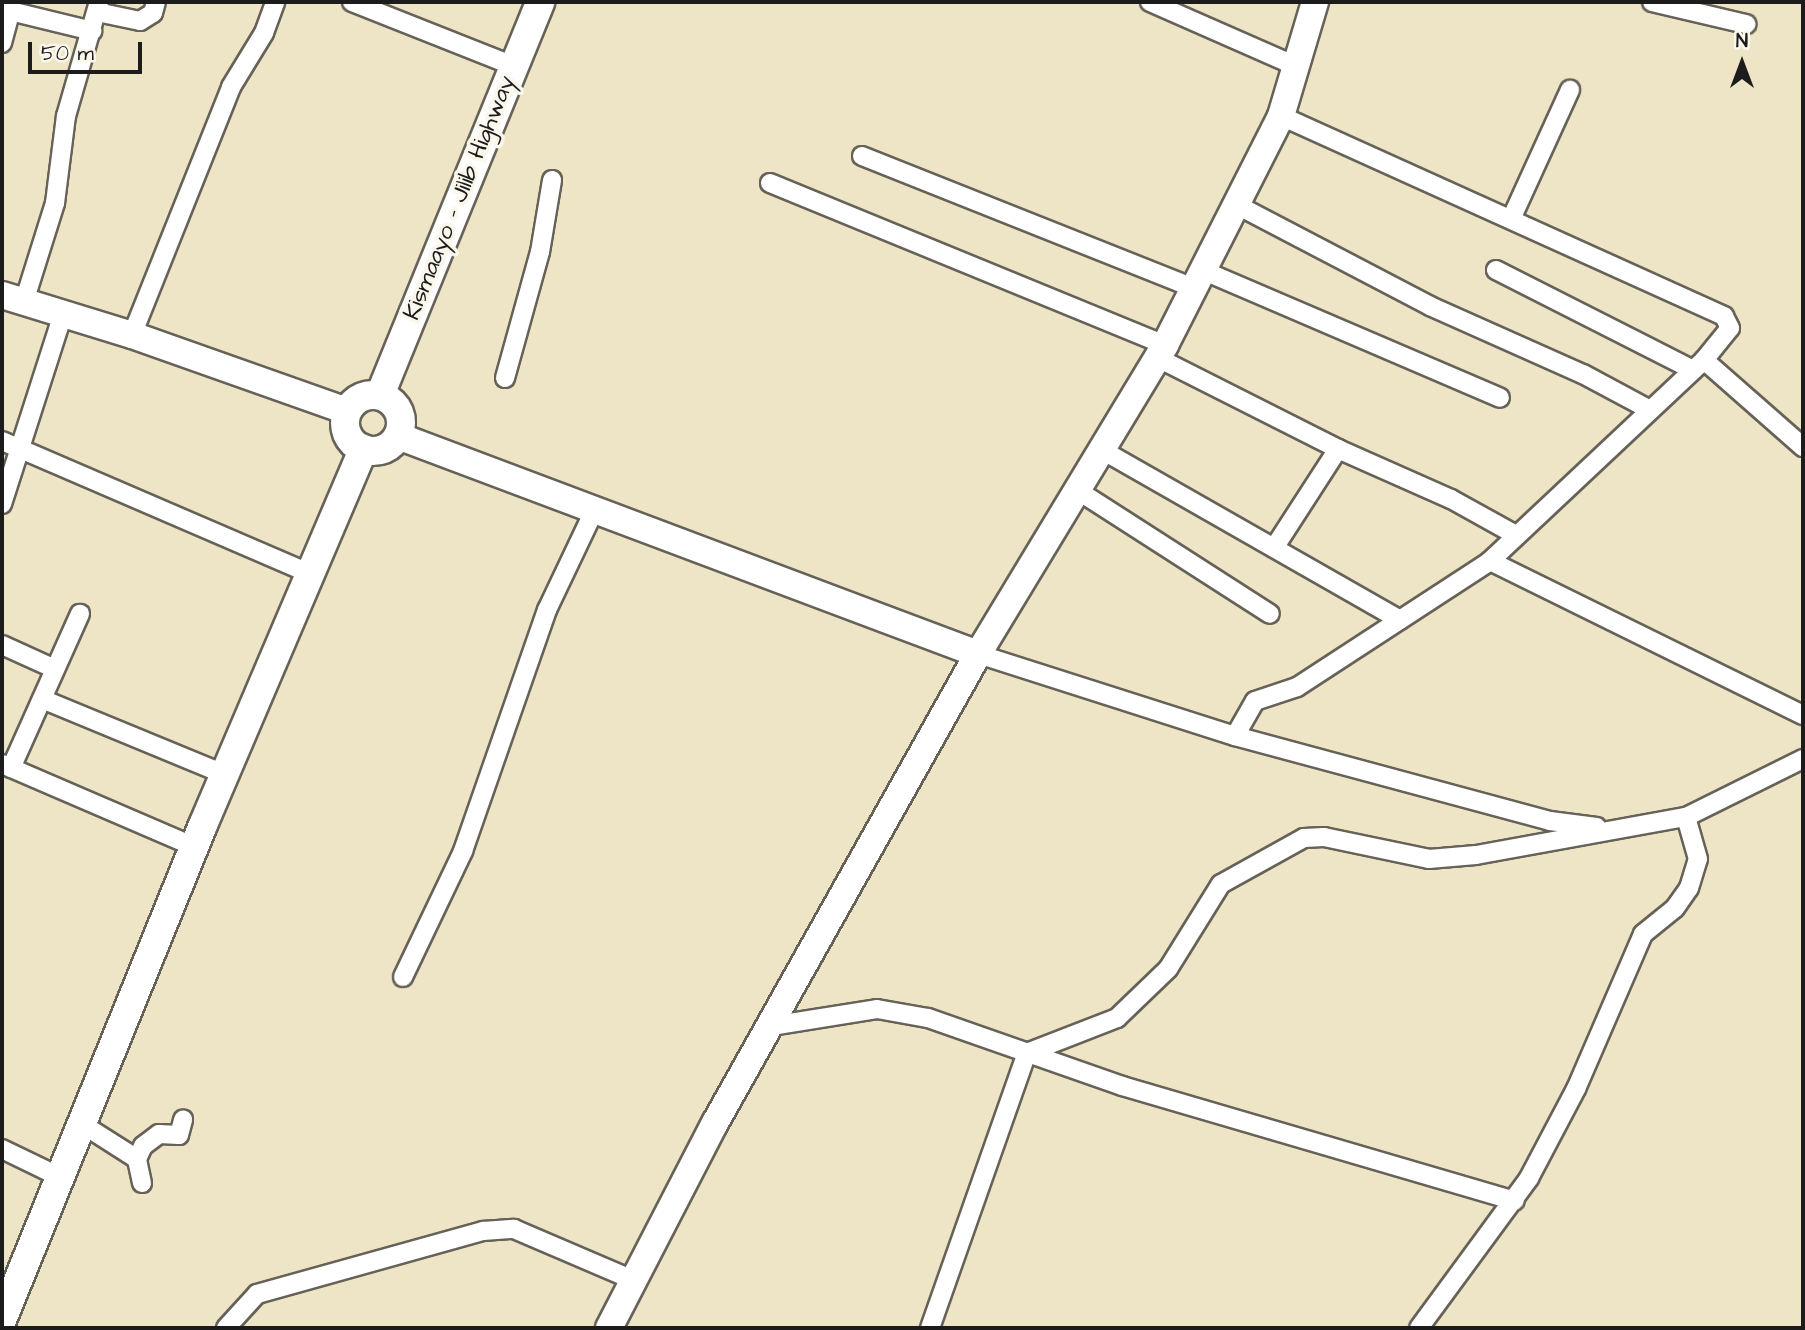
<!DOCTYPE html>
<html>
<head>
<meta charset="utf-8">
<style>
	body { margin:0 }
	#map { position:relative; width:1805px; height:1330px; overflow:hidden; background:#eee4c6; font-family:"Architects Daughter",sans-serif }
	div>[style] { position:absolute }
	.roads { filter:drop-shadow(2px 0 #666258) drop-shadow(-2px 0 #666258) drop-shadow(0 2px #666258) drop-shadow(0 -2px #666258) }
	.street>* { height:18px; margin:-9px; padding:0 9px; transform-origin:9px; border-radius:9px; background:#fff }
	.secondary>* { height:26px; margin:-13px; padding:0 13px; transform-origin:13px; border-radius:13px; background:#fff }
	.primary>* { height:28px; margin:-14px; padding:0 14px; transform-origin:14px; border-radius:14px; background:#fff }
	.primary>.ring { margin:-14px; padding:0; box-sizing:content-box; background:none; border:28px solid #fff; border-radius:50% }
	span { translate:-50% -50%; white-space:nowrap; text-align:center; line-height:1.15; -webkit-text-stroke:7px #fbf7ec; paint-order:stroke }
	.street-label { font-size:24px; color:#1c1c1c }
	.frame { position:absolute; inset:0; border:4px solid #1c1c1c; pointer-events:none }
	.north { position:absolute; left:1707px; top:28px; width:70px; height:70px; -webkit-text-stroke:5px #fbf7ec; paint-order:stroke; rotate:0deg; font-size:19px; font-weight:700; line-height:28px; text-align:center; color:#1c1c1c }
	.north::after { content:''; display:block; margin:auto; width:24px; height:32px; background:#1c1c1c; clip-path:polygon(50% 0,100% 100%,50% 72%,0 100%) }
	.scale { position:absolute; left:28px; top:42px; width:114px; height:32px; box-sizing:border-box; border:4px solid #1c1c1c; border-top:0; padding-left:9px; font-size:21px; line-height:24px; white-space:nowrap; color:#1c1c1c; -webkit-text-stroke:5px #fbf7ec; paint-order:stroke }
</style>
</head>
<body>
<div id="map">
	<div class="roads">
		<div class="street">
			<div style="left:352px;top:2px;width:174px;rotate:21.6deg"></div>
			<div style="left:1150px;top:2px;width:162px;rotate:23.7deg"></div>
			<div style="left:1652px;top:2px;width:97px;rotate:13.2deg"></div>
			<div style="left:2px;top:9px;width:93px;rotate:13.7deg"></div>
			<div style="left:97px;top:12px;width:44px;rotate:11.8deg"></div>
			<div style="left:140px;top:21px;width:15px;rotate:-32deg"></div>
			<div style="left:153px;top:13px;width:11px;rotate:-75deg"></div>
			<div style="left:2px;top:43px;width:34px;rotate:-75deg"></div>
			<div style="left:862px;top:156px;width:356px;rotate:21.7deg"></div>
			<div style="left:770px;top:183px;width:427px;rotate:22.3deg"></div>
			<div style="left:1235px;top:204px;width:220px;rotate:27.6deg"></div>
			<div style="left:1430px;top:306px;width:167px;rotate:24deg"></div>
			<div style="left:1583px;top:374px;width:76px;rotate:28.2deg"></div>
			<div style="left:1512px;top:217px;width:140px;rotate:-65.5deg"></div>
			<div style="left:1202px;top:270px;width:324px;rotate:23.2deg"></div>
			<div style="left:1496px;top:270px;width:221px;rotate:26.9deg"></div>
			<div style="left:24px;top:302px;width:104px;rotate:-72.6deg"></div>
			<div style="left:55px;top:203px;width:88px;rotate:-82.8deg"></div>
			<div style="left:66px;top:116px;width:119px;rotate:-73.9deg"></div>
			<div style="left:132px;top:335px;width:267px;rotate:-68.2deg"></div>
			<div style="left:231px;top:87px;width:63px;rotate:-58.6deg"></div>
			<div style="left:264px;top:33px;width:33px;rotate:-70deg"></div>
			<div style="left:1158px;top:358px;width:202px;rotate:26.8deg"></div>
			<div style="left:1338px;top:449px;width:124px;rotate:23.9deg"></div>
			<div style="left:1451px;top:499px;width:74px;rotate:29deg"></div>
			<div style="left:1704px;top:360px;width:132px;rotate:41.3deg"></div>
			<div style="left:505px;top:378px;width:131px;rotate:-74.5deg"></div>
			<div style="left:540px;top:252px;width:73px;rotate:-80.5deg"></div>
			<div style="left:2px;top:441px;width:333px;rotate:23.3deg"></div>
			<div style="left:1102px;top:450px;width:343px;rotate:29.7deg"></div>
			<div style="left:1077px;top:490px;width:229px;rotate:32.7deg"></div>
			<div style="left:2px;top:504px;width:200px;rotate:-72.2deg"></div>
			<div style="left:1274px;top:548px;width:118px;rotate:-57.1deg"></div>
			<div style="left:1490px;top:561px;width:349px;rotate:26.2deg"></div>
			<div style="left:2px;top:645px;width:58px;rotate:24.4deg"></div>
			<div style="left:978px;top:654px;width:270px;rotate:17.7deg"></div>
			<div style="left:1235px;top:736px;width:326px;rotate:15.1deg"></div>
			<div style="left:1550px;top:821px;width:47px;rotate:7.3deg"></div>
			<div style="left:42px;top:699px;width:197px;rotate:22.4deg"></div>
			<div style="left:1235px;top:736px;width:40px;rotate:-60.3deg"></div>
			<div style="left:1255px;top:701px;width:44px;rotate:-18.4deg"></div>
			<div style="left:1297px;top:687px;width:230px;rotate:-33.1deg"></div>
			<div style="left:1490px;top:561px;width:294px;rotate:-43.2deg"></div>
			<div style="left:1704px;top:360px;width:41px;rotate:-50.9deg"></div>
			<div style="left:1730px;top:328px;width:13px;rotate:-117deg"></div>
			<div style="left:1724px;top:316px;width:486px;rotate:-155.7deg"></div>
			<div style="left:2px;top:764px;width:210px;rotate:23.3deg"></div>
			<div style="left:11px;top:768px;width:169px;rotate:-65.9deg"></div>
			<div style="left:403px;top:977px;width:140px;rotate:-64.5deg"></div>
			<div style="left:463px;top:851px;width:255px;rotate:-70.8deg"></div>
			<div style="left:547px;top:610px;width:112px;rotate:-64.6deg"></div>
			<div style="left:771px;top:1026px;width:107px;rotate:-9.1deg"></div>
			<div style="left:877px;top:1009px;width:52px;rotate:10deg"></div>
			<div style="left:928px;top:1018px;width:206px;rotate:19.3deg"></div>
			<div style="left:1122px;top:1086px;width:409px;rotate:16.3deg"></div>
			<div style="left:82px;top:1124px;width:65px;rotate:32.5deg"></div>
			<div style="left:2px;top:1149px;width:64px;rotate:25.8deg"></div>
			<div style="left:142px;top:1183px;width:25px;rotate:-102deg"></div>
			<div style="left:137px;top:1159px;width:14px;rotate:-65deg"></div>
			<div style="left:143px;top:1146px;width:20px;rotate:-37deg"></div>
			<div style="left:159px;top:1134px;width:20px;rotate:3deg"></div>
			<div style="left:179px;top:1135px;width:16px;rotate:-75deg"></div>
			<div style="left:226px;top:1328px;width:46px;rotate:-47.6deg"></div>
			<div style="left:257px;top:1294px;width:235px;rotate:-15.6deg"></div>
			<div style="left:483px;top:1231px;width:31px;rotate:-4deg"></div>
			<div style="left:514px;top:1229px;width:129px;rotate:23.2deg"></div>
			<div style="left:930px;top:1328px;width:292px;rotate:-70.6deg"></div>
			<div style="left:1027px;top:1053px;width:97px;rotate:-21.3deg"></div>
			<div style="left:1117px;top:1018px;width:71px;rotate:-43.9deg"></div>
			<div style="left:1168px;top:969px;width:100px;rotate:-58.1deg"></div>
			<div style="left:1221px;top:884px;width:95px;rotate:-29deg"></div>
			<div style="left:1304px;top:838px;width:20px;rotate:-3deg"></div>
			<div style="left:1324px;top:837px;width:107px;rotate:11.8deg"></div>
			<div style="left:1429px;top:859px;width:47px;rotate:-4.9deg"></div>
			<div style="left:1476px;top:855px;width:213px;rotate:-10.3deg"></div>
			<div style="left:1686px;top:817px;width:131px;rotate:-26.4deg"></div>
			<div style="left:1419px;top:1328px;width:186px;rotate:-53.7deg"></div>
			<div style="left:1529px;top:1178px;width:101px;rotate:-62.2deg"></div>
			<div style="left:1576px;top:1089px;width:169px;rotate:-66.6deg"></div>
			<div style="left:1643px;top:934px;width:41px;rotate:-39.1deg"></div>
			<div style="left:1675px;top:908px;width:24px;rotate:-55deg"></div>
			<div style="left:1689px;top:888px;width:30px;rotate:-73deg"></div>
			<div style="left:1698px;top:859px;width:44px;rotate:-105.9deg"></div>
		</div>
		<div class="secondary">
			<div style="left:2px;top:295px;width:136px;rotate:17.1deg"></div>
			<div style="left:132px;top:335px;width:228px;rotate:19.5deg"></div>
			<div style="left:398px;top:436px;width:620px;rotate:20.6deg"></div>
			<div style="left:609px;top:1328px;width:231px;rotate:-62.7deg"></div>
			<div style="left:715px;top:1123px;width:538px;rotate:-60.72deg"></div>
			<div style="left:978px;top:654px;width:361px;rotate:-58.8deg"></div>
			<div style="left:1165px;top:345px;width:257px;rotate:-63.1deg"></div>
			<div style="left:1281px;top:116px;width:119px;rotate:-73.4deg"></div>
		</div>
		<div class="primary">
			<div class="ring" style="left:345px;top:395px;width:28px;height:28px"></div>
			<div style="left:380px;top:395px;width:424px;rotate:-67.8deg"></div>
			<div style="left:2px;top:1320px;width:534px;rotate:-67.9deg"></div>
			<div style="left:203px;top:825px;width:409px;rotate:-66.9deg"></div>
		</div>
	</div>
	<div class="street-label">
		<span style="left:460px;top:198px;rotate:-68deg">Kismaayo - Jilib Highway</span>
	</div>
	<div class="frame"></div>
	<div class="north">N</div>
	<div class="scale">50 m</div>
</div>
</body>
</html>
